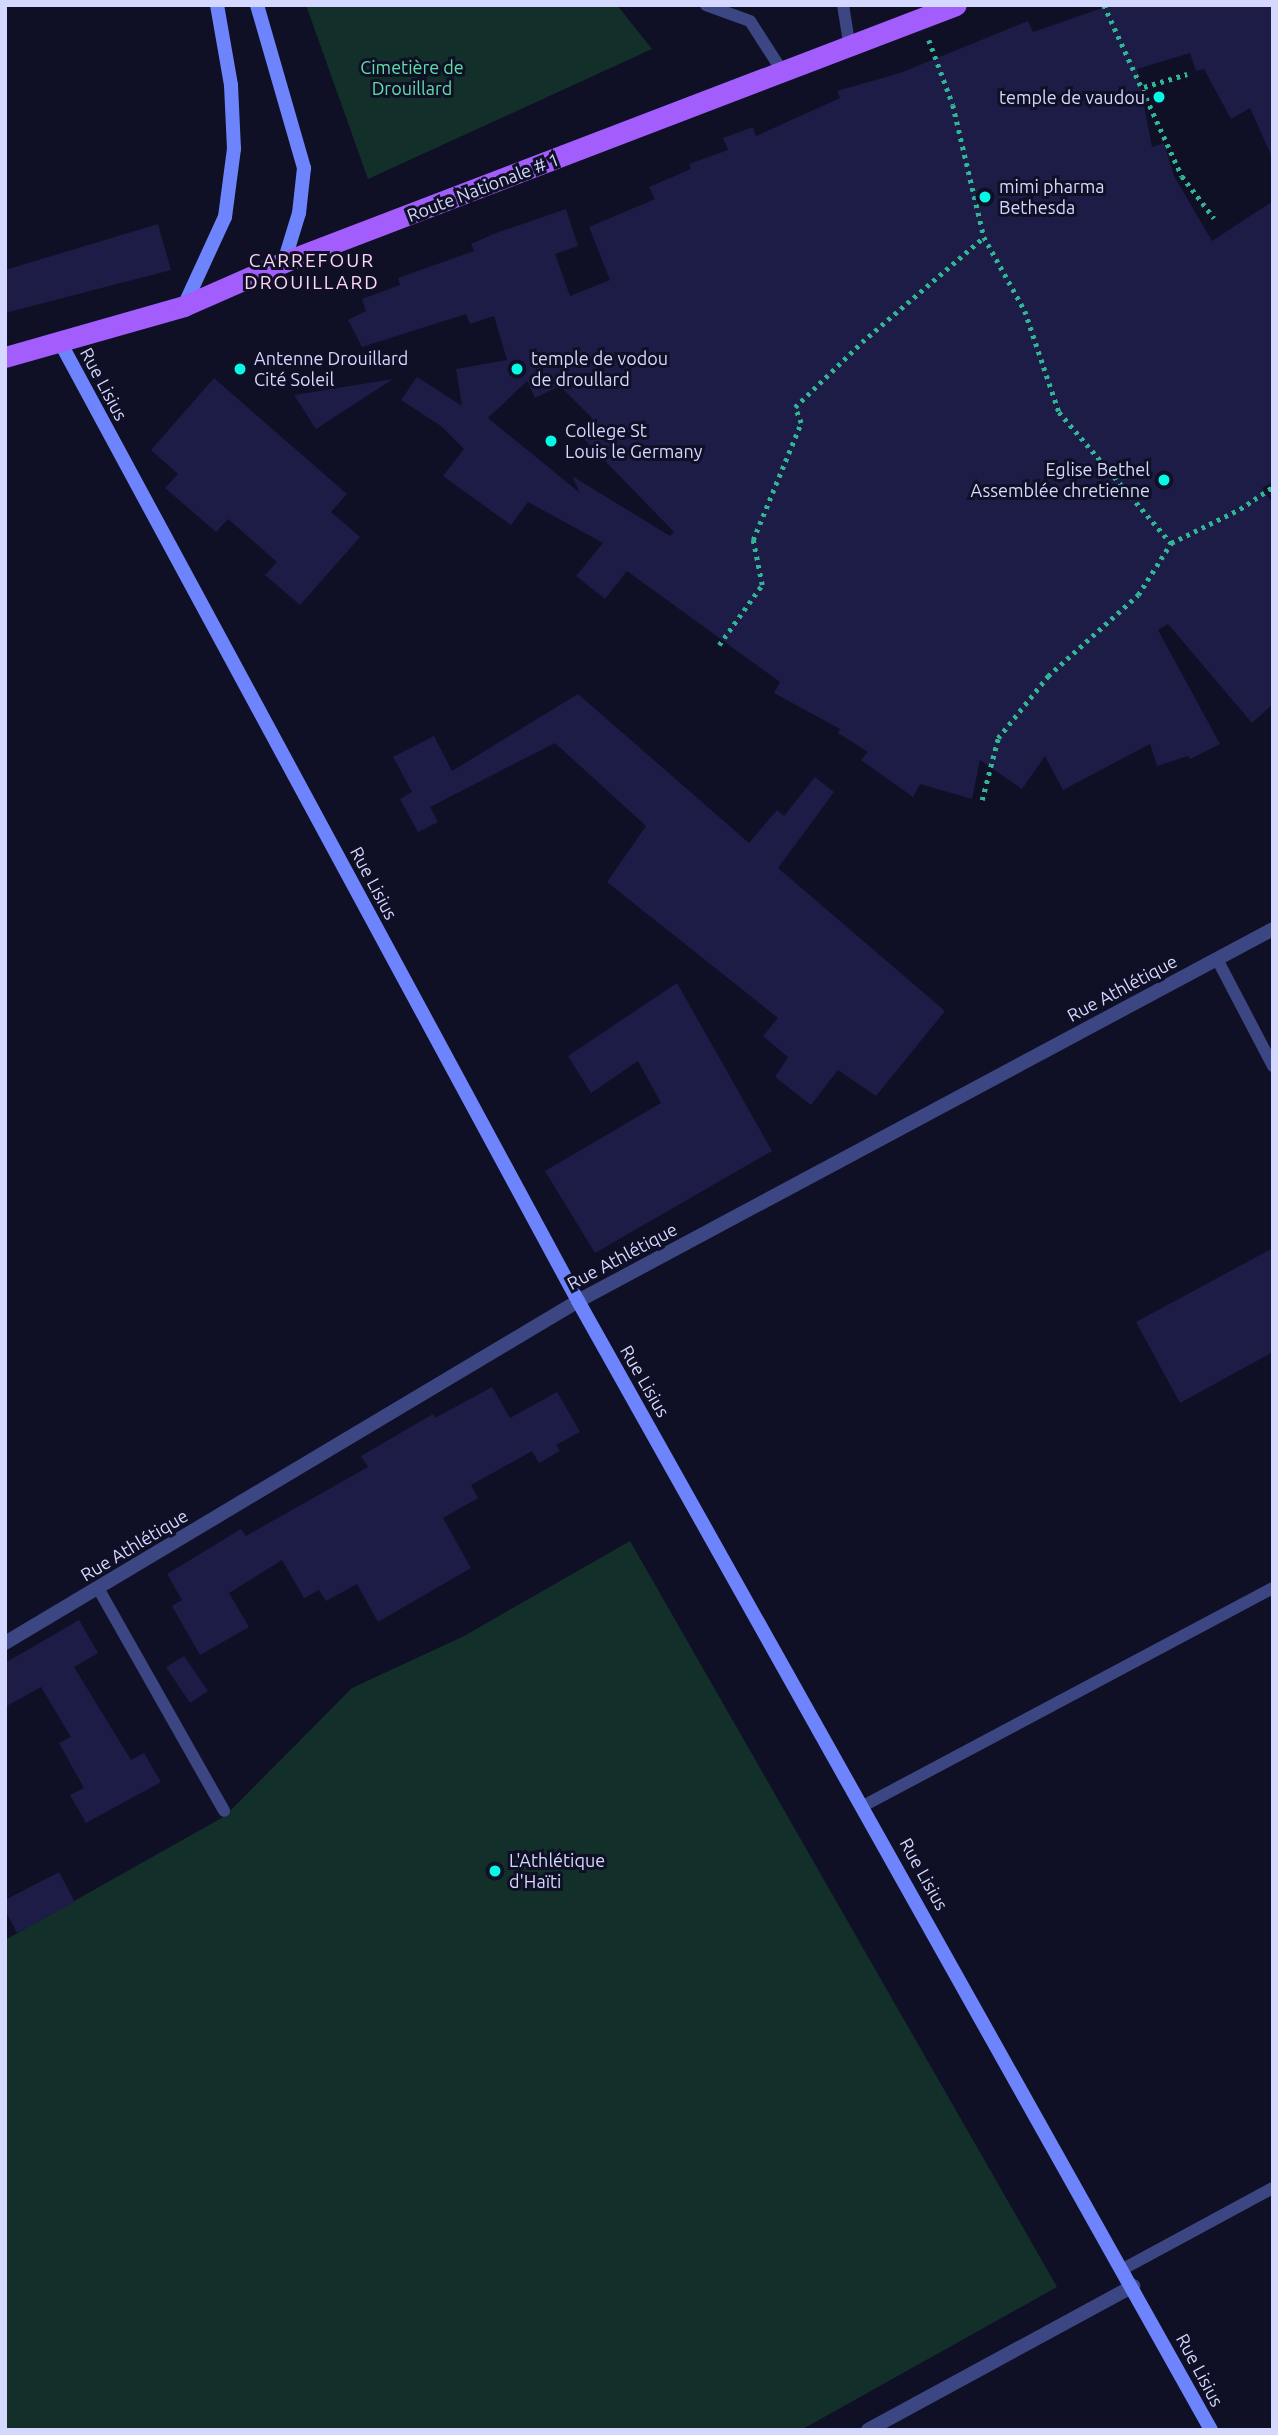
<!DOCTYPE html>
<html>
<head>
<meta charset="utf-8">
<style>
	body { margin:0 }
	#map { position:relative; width:1278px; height:2435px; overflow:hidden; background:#0f1025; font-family:Ubuntu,sans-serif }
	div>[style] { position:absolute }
	.green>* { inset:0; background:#122f29 }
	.building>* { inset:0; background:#1c1c46 }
	.path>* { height:4.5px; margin-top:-2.25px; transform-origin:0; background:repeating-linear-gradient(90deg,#31b594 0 3.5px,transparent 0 8.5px) }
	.lane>* { height:12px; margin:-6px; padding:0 6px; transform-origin:6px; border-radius:6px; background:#3b4683 }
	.street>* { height:14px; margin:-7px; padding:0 7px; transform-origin:7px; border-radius:7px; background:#3b4683 }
	.secondary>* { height:14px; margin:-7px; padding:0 7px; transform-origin:7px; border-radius:7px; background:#6d84fc }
	.primary>* { height:21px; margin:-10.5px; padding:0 10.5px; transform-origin:10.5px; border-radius:10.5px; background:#a35dfc }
	.dots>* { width:19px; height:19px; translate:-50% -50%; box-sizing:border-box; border:4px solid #0f1025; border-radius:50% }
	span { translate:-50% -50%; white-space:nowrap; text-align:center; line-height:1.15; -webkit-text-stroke:6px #0f1025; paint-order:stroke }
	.park-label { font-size:18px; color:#61dea7 }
	.poi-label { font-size:18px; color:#d4d7fe }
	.right { translate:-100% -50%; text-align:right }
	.left { translate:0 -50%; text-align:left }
	.street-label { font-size:18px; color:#d4d7fe }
	.neighbourhood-label { font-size:19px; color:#fed6f7; letter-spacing:2px }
	.frame { position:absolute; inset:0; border:7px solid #d4d7fe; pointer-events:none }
</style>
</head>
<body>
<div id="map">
	<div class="green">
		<div style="clip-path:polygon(306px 5px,617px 5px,652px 49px,368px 179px)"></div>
		<div style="clip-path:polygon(630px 1541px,1057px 2287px,801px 2430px,5px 2430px,5px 1940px,225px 1816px,352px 1688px,464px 1636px)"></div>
	</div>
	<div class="building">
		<div style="clip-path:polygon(evenodd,1111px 5px,1273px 5px,1273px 159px,1250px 108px,1231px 119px,1204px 69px,1196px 71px,1190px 53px,1137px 69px,1152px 147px,1164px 143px,1174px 176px,1212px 241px,1273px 201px,1273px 482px,1262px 488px,1273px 504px,1273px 704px,1252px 723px,1168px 624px,1158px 630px,1220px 744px,1190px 759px,1188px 756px,1157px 766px,1150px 744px,1063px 790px,1045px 756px,1022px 789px,980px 760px,972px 799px,920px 784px,913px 797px,861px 760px,868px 752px,838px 733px,840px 729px,774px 693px,780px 682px,627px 571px,605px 599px,576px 576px,603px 543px,528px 502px,511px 525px,443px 476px,464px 449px,441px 426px,401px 400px,417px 377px,462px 406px,456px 369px,507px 360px,494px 316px,470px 324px,466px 314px,362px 347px,348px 320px,366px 311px,362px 299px,400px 285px,398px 278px,474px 251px,471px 244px,496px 233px,566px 209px,578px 246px,555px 254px,570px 296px,610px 280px,589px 227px,655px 199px,649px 187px,691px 169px,689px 164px,728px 150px,723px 138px,753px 127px,756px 136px,840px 98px,837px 91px,900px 73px,1028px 21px,1033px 32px,1111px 5px,527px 381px,535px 398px,560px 386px,592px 418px,577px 432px,674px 532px,670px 536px,572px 476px,580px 493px,488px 418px,527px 381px)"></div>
		<div style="clip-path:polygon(158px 224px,171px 270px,5px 313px,5px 270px)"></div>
		<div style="clip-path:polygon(214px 378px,347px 494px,331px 512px,360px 537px,300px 605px,265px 575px,277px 562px,228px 519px,216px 532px,165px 488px,178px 474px,151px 450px)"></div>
		<div style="clip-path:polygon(393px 379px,316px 429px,294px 395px)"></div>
		<div style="clip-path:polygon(578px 694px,749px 843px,777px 810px,784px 816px,815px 777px,834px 792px,778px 868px,945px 1011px,876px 1096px,838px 1070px,811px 1105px,775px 1077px,788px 1057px,763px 1036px,778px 1018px,607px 882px,646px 826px,555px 743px,430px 807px,438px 822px,418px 832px,400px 799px,412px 792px,393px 757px,434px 736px,452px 771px)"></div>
		<div style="clip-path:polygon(677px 983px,772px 1151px,595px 1253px,545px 1171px,661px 1103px,638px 1061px,591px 1093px,568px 1056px)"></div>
		<div style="clip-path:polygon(1273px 1248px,1273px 1352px,1180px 1403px,1136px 1322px)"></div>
		<div style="clip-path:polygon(492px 1387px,510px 1418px,557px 1392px,580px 1432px,556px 1445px,560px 1451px,539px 1463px,532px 1451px,471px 1485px,478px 1498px,443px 1518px,471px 1568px,378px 1622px,357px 1584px,326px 1601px,319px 1590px,304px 1598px,282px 1560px,229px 1593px,249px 1627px,200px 1655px,172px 1606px,182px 1600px,167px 1574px,241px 1529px,246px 1536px,368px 1467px,361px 1456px,433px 1414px,435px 1418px)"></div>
		<div style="clip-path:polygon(79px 1620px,98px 1653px,74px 1667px,131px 1760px,144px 1753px,161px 1782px,86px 1823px,70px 1795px,84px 1788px,59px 1743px,71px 1737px,41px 1687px,5px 1707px,5px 1663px)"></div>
		<div style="clip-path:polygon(184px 1656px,208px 1691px,190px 1703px,166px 1667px)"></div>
		<div style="clip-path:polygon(59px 1872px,75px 1902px,17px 1933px,5px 1910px,5px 1900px)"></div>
	</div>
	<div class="path">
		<div style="left:1104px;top:5px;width:188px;rotate:65.5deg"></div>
		<div style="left:1182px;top:176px;width:53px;rotate:52.7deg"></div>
		<div style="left:929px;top:40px;width:69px;rotate:69.7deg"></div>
		<div style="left:953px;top:105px;width:136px;rotate:76.8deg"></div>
		<div style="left:984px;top:237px;width:85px;rotate:61deg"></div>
		<div style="left:1025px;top:311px;width:107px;rotate:71.4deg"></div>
		<div style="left:1059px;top:412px;width:172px;rotate:49.5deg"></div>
		<div style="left:1144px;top:87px;width:45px;rotate:-16.8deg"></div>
		<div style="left:719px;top:645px;width:74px;rotate:-54.4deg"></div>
		<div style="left:762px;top:585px;width:46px;rotate:-101.3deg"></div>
		<div style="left:753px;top:540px;width:126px;rotate:-67.7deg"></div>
		<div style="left:801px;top:423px;width:17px;rotate:-111deg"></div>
		<div style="left:795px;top:407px;width:93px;rotate:-44.1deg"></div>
		<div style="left:862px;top:342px;width:161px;rotate:-40.7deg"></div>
		<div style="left:982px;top:800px;width:64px;rotate:-75.5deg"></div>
		<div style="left:998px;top:738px;width:80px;rotate:-51.1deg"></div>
		<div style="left:1048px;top:676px;width:121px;rotate:-42deg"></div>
		<div style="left:1138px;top:595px;width:62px;rotate:-57.6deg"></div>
		<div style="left:1171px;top:543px;width:77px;rotate:-26.2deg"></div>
		<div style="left:1240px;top:509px;width:40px;rotate:-34deg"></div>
	</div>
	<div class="lane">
		<div style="left:706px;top:5px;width:47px;rotate:20deg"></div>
		<div style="left:750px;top:21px;width:63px;rotate:57.3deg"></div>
		<div style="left:843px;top:5px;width:44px;rotate:80.8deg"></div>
		<div style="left:1217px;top:959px;width:121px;rotate:62.4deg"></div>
		<div style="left:98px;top:1588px;width:256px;rotate:60.5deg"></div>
		<div style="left:863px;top:1806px;width:464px;rotate:-28deg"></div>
		<div style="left:1123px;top:2269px;width:170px;rotate:-28.4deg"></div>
	</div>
	<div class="street">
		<div style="left:5px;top:1643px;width:667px;rotate:-30.83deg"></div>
		<div style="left:578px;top:1301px;width:788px;rotate:-28.16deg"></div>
		<div style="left:868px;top:2430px;width:302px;rotate:-28.5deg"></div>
	</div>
	<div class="secondary">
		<div style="left:257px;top:5px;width:170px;rotate:73.9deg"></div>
		<div style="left:304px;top:168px;width:45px;rotate:96.3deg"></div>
		<div style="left:299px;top:213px;width:51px;rotate:107deg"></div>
		<div style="left:184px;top:306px;width:98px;rotate:-65.3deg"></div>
		<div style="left:225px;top:217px;width:69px;rotate:-82.5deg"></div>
		<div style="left:234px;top:149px;width:64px;rotate:-92.7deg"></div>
		<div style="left:231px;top:85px;width:81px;rotate:-99.9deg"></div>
		<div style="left:60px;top:342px;width:1090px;rotate:61.62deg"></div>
		<div style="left:578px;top:1301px;width:1294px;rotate:60.72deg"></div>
	</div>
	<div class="primary">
		<div style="left:5px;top:357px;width:186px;rotate:-15.9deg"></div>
		<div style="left:184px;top:306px;width:109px;rotate:-23.7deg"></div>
		<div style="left:284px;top:262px;width:719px;rotate:-20.93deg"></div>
	</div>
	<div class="dots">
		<div style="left:1159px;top:97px;background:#04fae4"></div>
		<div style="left:985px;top:197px;background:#04fae4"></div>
		<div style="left:240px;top:369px;background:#04fae4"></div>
		<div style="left:517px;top:369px;background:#04fae4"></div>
		<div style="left:551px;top:441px;background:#04fae4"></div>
		<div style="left:1164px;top:480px;background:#04fae4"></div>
		<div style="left:495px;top:1871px;background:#04fae4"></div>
	</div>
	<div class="park-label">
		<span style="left:412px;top:78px">Cimetière de<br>Drouillard</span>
	</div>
	<div class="poi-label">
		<span class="right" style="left:1145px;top:97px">temple de vaudou</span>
		<span class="left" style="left:999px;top:197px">mimi pharma<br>Bethesda</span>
		<span class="left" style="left:254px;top:369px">Antenne Drouillard<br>Cité Soleil</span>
		<span class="left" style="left:531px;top:369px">temple de vodou<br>de droullard</span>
		<span class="left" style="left:565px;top:441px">College St<br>Louis le Germany</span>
		<span class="right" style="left:1150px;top:480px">Eglise Bethel<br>Assemblée chretienne</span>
		<span class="left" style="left:509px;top:1871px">L'Athlétique<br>d'Haïti</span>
	</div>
	<div class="street-label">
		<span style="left:483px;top:187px;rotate:-21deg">Route Nationale # 1</span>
		<span style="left:104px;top:384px;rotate:62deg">Rue Lisius</span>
		<span style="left:374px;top:883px;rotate:62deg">Rue Lisius</span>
		<span style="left:1122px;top:988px;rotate:-28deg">Rue Athlétique</span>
		<span style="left:622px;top:1256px;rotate:-28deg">Rue Athlétique</span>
		<span style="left:645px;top:1381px;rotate:60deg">Rue Lisius</span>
		<span style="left:134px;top:1545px;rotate:-31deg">Rue Athlétique</span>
		<span style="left:924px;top:1874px;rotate:61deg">Rue Lisius</span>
		<span style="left:1200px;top:2370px;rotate:62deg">Rue Lisius</span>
	</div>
	<div class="neighbourhood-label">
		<span style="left:312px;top:272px">CARREFOUR<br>DROUILLARD</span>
	</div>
	<div class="frame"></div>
</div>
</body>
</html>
